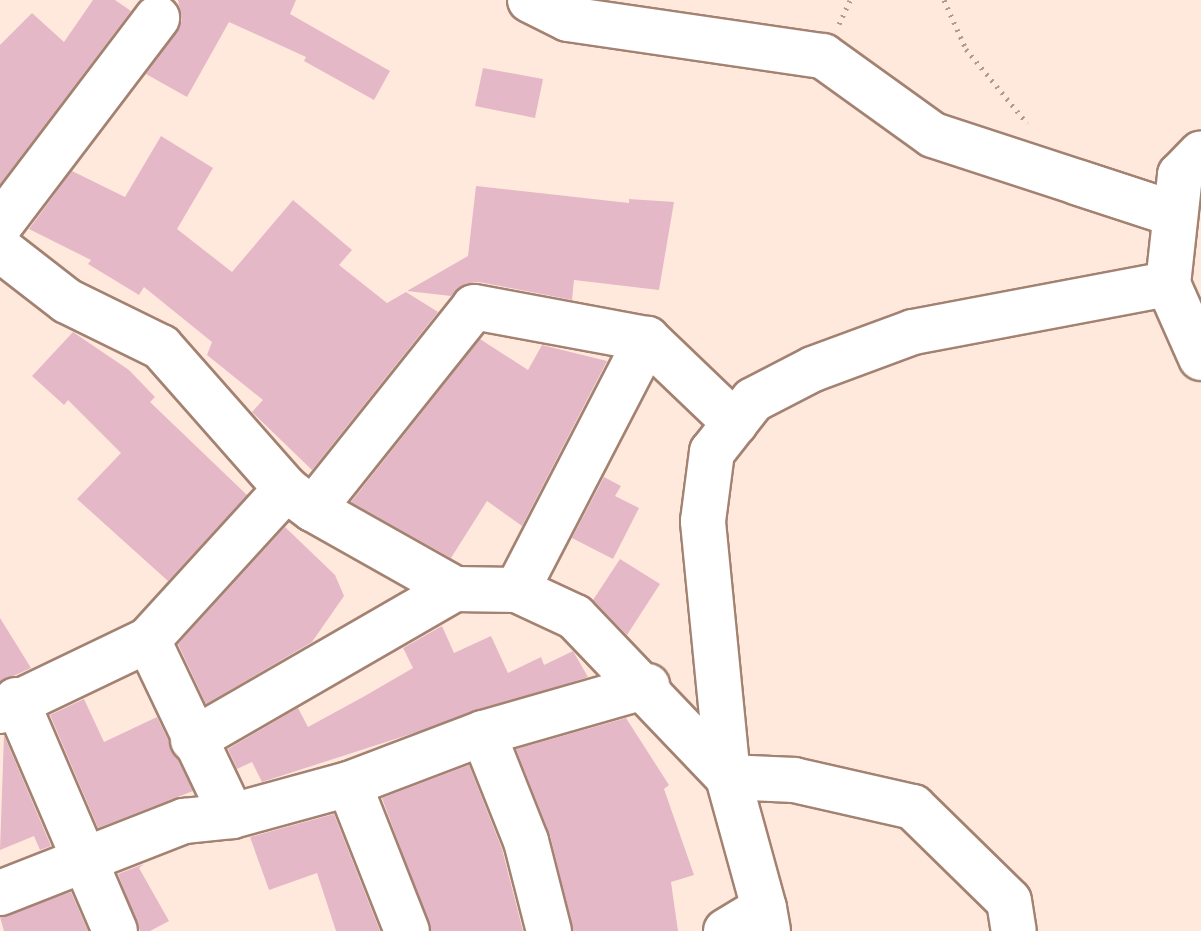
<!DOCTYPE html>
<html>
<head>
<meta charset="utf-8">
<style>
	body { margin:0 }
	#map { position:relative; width:1201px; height:931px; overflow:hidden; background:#ffe9dd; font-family:Poppins,sans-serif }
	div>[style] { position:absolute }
	.building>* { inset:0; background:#e5b8c7 }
	.path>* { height:5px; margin-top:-2.5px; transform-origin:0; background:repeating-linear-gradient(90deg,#ad9b90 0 2px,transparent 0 8px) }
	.roads { filter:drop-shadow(2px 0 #a38272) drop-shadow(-2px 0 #a38272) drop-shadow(0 2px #a38272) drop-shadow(0 -2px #a38272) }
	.minor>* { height:44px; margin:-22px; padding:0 22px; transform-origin:22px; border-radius:22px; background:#fff }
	span { translate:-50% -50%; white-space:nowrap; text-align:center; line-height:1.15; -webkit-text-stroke:8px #fff; paint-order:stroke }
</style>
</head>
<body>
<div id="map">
	<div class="building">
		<div style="clip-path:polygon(93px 0,115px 0,131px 11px,0 184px,0 45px,32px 13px,64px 42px)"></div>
		<div style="clip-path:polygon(178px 0,296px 0,290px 14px,390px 71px,374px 100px,304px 61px,306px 57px,229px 22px,187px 97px,146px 74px,177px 32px,182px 20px)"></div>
		<div style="clip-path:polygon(483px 68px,543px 79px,535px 118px,475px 106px)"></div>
		<div style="clip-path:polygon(161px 136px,213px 168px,177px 229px,232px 272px,293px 200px,352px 250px,339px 265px,387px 303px,406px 292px,438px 312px,312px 470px,252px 412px,263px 400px,207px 355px,212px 342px,144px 287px,139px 295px,88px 264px,91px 260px,29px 229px,72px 171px,125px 197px)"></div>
		<div style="clip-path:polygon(476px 186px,629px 203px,629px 199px,674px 202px,659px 290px,574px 280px,572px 300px,479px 282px,465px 284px,451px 296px,407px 291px,468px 256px)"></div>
		<div style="clip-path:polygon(73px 332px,129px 370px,155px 397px,150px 402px,247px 495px,168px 581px,77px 499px,121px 453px,68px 400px,64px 405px,32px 376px)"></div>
		<div style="clip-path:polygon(480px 339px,528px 370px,542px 345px,607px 361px,522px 526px,487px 501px,451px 558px,351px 502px)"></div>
		<div style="clip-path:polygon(604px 477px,621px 486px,615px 496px,639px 508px,613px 559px,572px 538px)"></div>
		<div style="clip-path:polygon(285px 527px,335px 575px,344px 596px,312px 642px,206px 704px,178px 644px)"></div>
		<div style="clip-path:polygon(620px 559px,660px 584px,627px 635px,593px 600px)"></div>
		<div style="clip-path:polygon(0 618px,31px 668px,0 682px)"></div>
		<div style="clip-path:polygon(442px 626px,454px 653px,491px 636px,508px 673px,541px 657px,544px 665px,573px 651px,588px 677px,262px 782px,252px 762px,237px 769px,228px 749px,298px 708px,308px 727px,363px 697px,413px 668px,403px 648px)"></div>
		<div style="clip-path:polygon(84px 699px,104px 742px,157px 717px,193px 791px,98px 828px,50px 715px)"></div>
		<div style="clip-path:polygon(626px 718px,669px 785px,664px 789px,694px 875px,671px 882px,678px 931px,573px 931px,550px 835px,516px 749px)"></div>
		<div style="clip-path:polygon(4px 735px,51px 846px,40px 850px,34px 836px,0 850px)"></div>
		<div style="clip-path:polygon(469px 765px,502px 849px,523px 931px,431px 931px,382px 798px)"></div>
		<div style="clip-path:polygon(334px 814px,380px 931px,336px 931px,317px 873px,269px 890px,250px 837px)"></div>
		<div style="clip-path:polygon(144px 864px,139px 868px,169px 921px,150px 931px,140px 931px,118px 874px)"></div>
		<div style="clip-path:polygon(71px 892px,88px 931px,4px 931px,0 917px)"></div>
	</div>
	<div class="path">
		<div style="left:944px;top:0;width:54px;rotate:65.8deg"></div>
		<div style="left:966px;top:49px;width:96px;rotate:50.5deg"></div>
		<div style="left:839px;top:24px;width:26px;rotate:-65deg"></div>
	</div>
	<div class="roads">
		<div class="minor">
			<div style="left:530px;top:0;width:42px;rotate:26.6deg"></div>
			<div style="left:568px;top:19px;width:258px;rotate:8.3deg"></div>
			<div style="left:823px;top:56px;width:135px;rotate:35.7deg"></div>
			<div style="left:933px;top:135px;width:254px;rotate:18.1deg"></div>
			<div style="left:1174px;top:214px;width:103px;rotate:-161.9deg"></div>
			<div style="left:0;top:225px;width:260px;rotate:-52.8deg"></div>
			<div style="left:0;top:249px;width:85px;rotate:37.8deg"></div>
			<div style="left:67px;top:301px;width:105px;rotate:26.1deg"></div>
			<div style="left:161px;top:347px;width:189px;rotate:48.6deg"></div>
			<div style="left:286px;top:489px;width:34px;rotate:37deg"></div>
			<div style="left:313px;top:509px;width:163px;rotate:29.4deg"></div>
			<div style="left:455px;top:589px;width:62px;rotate:0.9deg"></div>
			<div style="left:517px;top:590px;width:64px;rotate:25deg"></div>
			<div style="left:575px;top:617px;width:221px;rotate:46.3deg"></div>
			<div style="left:728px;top:777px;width:66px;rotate:2.6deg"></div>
			<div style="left:794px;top:780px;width:122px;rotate:12.8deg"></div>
			<div style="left:913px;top:807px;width:134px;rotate:44.4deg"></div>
			<div style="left:1009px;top:901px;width:30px;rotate:81deg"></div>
			<div style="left:1168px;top:284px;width:81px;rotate:66deg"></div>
			<div style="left:313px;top:509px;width:258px;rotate:-51.4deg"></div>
			<div style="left:474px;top:307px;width:176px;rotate:10.5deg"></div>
			<div style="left:647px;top:339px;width:122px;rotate:43.7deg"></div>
			<div style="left:517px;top:590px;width:283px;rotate:-62.6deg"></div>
			<div style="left:148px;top:640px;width:195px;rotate:64.5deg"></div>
			<div style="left:16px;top:700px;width:251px;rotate:66.8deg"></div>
			<div style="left:0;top:711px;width:164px;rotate:-25.6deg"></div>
			<div style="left:148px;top:640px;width:205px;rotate:-47.6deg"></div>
			<div style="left:483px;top:733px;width:116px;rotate:68.3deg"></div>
			<div style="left:526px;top:841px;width:93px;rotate:75.7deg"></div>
			<div style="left:193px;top:740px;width:302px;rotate:-30deg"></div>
			<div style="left:349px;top:784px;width:158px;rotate:68.5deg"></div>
			<div style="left:0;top:893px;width:198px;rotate:-21.4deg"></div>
			<div style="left:184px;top:821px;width:48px;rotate:-5.9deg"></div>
			<div style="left:232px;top:816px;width:121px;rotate:-15.3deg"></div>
			<div style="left:349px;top:784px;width:143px;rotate:-20.8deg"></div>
			<div style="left:483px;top:733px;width:171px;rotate:-16deg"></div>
			<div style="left:764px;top:908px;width:136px;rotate:-105.4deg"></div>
			<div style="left:728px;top:777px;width:257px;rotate:-95.6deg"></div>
			<div style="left:703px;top:521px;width:70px;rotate:-82.6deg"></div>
			<div style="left:712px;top:452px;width:66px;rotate:-51.7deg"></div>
			<div style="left:753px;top:400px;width:68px;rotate:-27.3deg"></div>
			<div style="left:813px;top:369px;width:107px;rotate:-20.3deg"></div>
			<div style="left:913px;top:332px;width:259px;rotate:-10.7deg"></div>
			<div style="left:1168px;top:284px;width:110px;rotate:-83.7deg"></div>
			<div style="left:1180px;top:175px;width:30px;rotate:-46deg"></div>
			<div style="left:726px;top:931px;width:44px;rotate:-31.2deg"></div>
			<div style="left:764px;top:908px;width:23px;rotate:80deg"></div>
		</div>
	</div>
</div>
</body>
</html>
